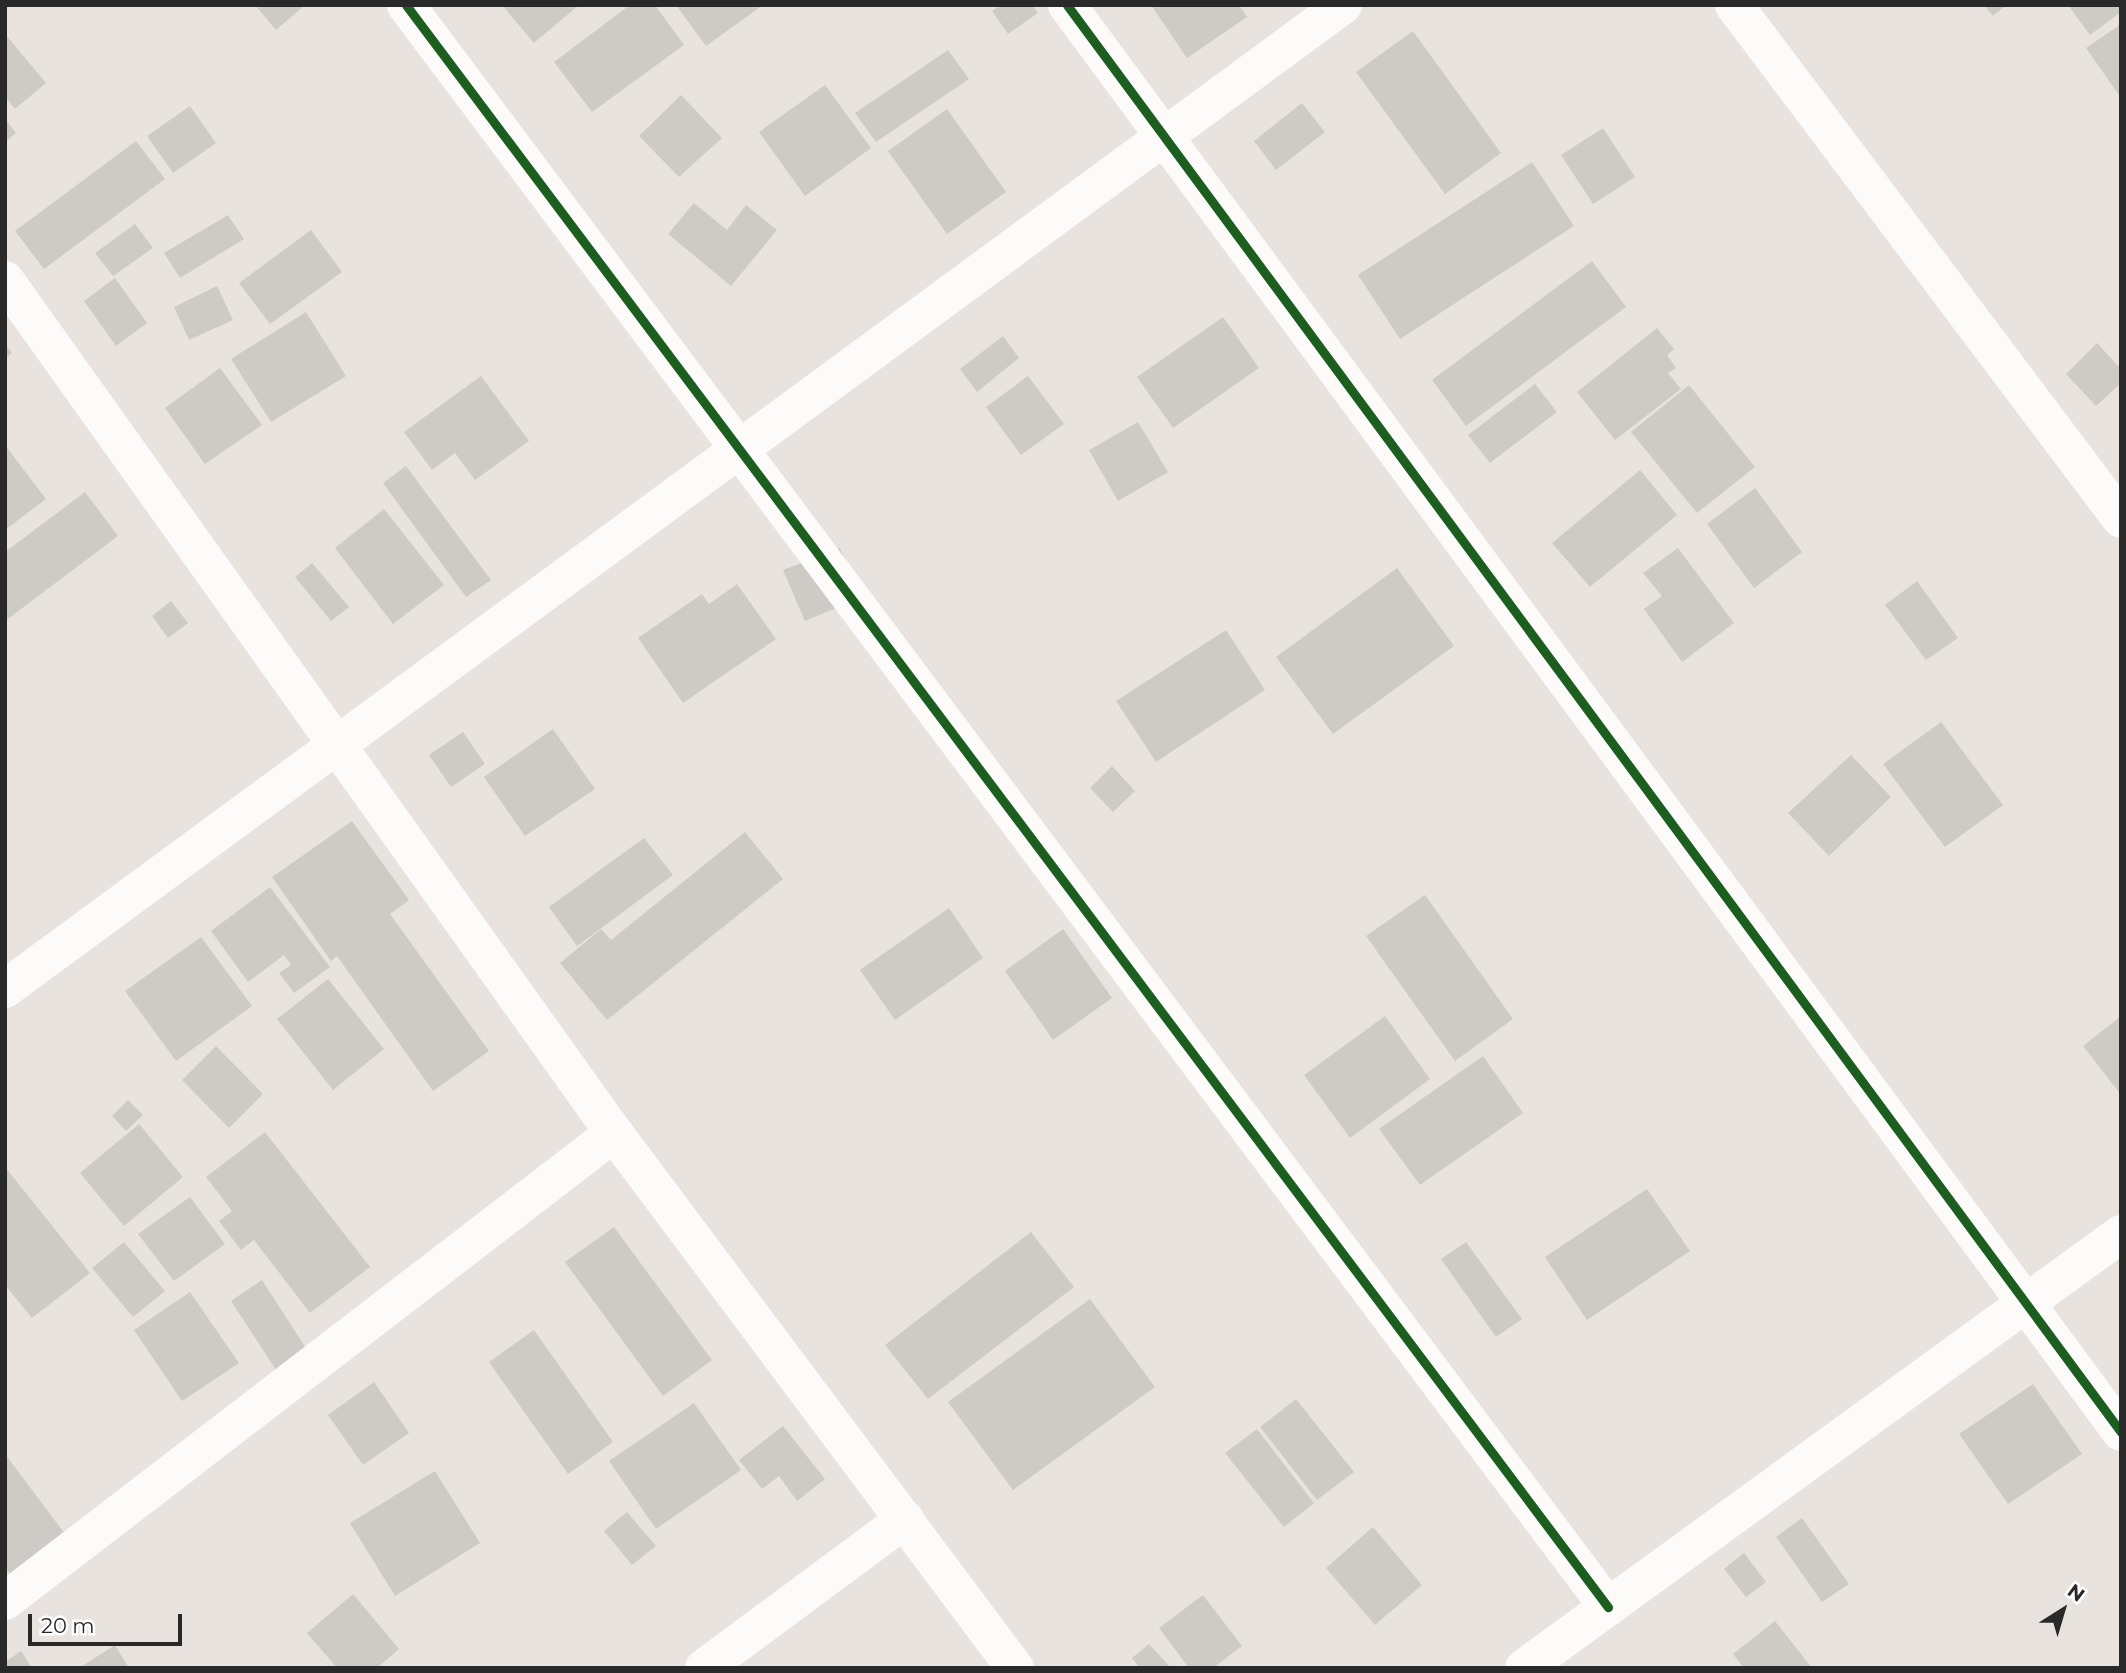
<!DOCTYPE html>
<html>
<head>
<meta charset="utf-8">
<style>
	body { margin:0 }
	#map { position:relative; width:2126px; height:1673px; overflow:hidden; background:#e8e3de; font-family:Montserrat,sans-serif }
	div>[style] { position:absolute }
	.building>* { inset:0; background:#cecbc7 }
	.minor>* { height:38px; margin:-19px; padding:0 19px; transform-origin:19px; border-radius:19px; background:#fcfbfa }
	.cycleway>* { height:9px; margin:-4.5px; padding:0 4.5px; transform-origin:4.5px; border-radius:4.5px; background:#1b5e20 }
	span { translate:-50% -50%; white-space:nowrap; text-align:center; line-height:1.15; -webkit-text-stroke:5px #fff; paint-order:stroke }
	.frame { position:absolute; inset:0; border:7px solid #292929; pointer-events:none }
	.north { position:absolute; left:2028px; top:1575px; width:70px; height:70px; -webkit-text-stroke:5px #fff; paint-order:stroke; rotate:37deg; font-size:19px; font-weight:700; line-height:28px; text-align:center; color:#292929 }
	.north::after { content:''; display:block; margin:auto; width:24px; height:32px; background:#292929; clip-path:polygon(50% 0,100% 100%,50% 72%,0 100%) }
	.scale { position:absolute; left:28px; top:1614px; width:154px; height:32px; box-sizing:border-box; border:4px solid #292929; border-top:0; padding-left:9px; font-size:21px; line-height:24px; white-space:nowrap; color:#292929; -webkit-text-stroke:5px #fff; paint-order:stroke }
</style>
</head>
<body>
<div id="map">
	<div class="building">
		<div style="clip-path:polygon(255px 5px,305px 5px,276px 30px)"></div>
		<div style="clip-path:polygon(502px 5px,579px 5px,534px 43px)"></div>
		<div style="clip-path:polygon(630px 5px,655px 5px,684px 45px,592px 112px,554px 62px)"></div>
		<div style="clip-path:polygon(676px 5px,763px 5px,706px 46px)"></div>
		<div style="clip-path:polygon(1001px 5px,1032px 5px,1038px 13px,1008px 34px,992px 11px)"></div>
		<div style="clip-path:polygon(1151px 5px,1239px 5px,1247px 17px,1187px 58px)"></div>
		<div style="clip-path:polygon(1984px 5px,2006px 5px,1993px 16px)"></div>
		<div style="clip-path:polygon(2068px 5px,2121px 5px,2121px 12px,2090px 35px)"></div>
		<div style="clip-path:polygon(2121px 24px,2121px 98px,2086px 48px)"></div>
		<div style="clip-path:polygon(1413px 31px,1501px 153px,1445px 194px,1356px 72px)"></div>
		<div style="clip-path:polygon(5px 34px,46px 83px,15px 109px,5px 97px)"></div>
		<div style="clip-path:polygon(948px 50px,969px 79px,876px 142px,855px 113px)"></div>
		<div style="clip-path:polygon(825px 85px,871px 148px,805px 196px,759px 132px)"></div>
		<div style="clip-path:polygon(681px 95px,722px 138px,679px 177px,639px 136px)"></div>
		<div style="clip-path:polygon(1302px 103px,1325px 132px,1276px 170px,1254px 141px)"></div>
		<div style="clip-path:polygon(190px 106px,216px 143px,173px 173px,147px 136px)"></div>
		<div style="clip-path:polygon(947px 109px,1006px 192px,947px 234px,888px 151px)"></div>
		<div style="clip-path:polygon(5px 119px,16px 133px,5px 142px)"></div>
		<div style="clip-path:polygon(1603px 128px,1635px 177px,1593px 204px,1561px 155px)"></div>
		<div style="clip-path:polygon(136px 141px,165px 179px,44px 269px,15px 231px)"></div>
		<div style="clip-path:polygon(1532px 162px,1574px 226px,1400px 339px,1358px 275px)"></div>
		<div style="clip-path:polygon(694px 203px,727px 230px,746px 205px,777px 230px,731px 286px,668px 234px)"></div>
		<div style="clip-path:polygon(228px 215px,244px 239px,180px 278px,164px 253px)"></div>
		<div style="clip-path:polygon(135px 224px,153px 248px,113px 276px,95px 253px)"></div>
		<div style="clip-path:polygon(311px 230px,342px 272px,270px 324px,239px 283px)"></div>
		<div style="clip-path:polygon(1592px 261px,1626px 307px,1466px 426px,1432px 380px)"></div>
		<div style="clip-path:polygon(115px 278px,147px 323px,116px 346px,84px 301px)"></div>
		<div style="clip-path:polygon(217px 286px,233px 320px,189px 340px,174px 307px)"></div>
		<div style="clip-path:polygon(306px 312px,346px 376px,271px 422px,231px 359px)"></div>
		<div style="clip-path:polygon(1223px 317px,1259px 368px,1173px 428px,1137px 377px)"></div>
		<div style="clip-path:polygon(1657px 328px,1674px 349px,1667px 355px,1676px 368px,1668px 373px,1681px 389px,1615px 440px,1577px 392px)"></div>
		<div style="clip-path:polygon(1003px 336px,1019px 358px,977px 392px,960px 369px)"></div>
		<div style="clip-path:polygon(2097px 343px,2121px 369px,2121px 383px,2096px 406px,2066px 374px)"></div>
		<div style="clip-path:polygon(5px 344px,12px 353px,5px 359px)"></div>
		<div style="clip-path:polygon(220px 368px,262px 425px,205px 464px,165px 408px)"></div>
		<div style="clip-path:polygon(481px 376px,529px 441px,475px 480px,455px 453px,432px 470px,404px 432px)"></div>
		<div style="clip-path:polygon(1028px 376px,1064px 424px,1021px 455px,986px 407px)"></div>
		<div style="clip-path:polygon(1535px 384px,1557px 412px,1490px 463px,1468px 435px)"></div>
		<div style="clip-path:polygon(1689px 385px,1755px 467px,1697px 513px,1631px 432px)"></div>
		<div style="clip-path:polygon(1138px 422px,1168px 472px,1118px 501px,1089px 450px)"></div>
		<div style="clip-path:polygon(5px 445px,46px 499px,5px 530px)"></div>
		<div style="clip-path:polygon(406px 466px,491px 580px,466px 597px,383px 483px)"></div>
		<div style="clip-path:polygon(1640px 470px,1677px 515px,1590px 587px,1552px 543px)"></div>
		<div style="clip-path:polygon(1755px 488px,1802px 552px,1754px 588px,1707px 524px)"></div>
		<div style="clip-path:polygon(85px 492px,118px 536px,5px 621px,5px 552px)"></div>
		<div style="clip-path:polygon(384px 509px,444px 585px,393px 624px,335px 548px)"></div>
		<div style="clip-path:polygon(840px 548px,860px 598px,805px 621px,783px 570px)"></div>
		<div style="clip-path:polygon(1678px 548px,1734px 623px,1682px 662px,1644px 609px,1662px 596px,1643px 573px)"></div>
		<div style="clip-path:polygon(312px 563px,349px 607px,331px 621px,295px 577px)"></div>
		<div style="clip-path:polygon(1397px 568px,1454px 646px,1333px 734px,1276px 657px)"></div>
		<div style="clip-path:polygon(1917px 581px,1958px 638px,1926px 660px,1885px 605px)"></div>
		<div style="clip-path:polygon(737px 584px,776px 639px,683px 703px,638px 638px,702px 594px,709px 604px)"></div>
		<div style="clip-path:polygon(171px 601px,188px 623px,168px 638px,152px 616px)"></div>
		<div style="clip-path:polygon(1226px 630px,1265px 690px,1156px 762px,1116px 701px)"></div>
		<div style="clip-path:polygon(1941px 722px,2003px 805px,1945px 847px,1883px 764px)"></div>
		<div style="clip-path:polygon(553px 729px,595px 789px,525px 836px,484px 777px)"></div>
		<div style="clip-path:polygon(463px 732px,485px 764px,451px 787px,429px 755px)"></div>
		<div style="clip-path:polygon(1851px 755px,1891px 797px,1829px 856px,1788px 813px)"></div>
		<div style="clip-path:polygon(1112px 766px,1135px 791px,1113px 812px,1090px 788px)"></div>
		<div style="clip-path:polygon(352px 821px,409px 900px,390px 914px,489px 1051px,433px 1091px,337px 956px,331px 961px,272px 877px)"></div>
		<div style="clip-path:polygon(745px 832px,783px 879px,607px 1020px,560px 963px,601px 929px,611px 940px)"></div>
		<div style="clip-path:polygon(644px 838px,673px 875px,577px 946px,549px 907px)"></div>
		<div style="clip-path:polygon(270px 887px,330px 967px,294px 993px,279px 973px,291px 965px,284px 955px,248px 982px,211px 931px)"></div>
		<div style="clip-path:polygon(1425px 895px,1513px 1019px,1455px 1061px,1366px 936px)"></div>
		<div style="clip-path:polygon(949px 908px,983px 958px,895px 1020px,860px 970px)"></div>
		<div style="clip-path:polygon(1063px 929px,1112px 998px,1053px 1040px,1005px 971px)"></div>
		<div style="clip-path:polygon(201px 937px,252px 1006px,176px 1061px,125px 991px)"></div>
		<div style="clip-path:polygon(328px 979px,384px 1049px,333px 1090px,277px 1019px)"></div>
		<div style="clip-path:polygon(1385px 1016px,1430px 1079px,1350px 1138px,1304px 1075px)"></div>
		<div style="clip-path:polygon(2121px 1016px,2121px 1095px,2083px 1046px)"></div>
		<div style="clip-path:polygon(216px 1046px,263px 1094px,229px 1128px,182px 1080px)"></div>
		<div style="clip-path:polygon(1483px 1056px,1523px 1113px,1420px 1185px,1379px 1129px)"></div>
		<div style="clip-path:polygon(128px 1100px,143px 1115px,126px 1131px,112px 1116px)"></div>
		<div style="clip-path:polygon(139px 1124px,183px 1177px,124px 1226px,80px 1173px)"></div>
		<div style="clip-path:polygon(265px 1132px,370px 1267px,310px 1313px,254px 1240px,241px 1250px,219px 1221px,232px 1211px,206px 1177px)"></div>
		<div style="clip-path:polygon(5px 1167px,90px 1273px,32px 1318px,5px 1285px)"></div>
		<div style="clip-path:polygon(1647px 1189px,1690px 1251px,1587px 1320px,1545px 1257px)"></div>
		<div style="clip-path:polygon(190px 1197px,225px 1244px,174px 1281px,138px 1234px)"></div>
		<div style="clip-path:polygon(614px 1227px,712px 1360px,663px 1396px,565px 1262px)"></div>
		<div style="clip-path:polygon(1031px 1232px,1074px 1287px,928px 1399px,885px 1345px)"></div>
		<div style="clip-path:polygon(124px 1242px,165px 1291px,133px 1317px,92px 1268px)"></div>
		<div style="clip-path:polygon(1466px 1242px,1522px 1319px,1496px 1337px,1441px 1259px)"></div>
		<div style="clip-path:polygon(262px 1280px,313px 1359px,282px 1379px,231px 1301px)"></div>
		<div style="clip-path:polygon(190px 1292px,239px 1363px,182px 1401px,134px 1330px)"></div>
		<div style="clip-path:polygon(1090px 1299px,1155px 1387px,1013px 1490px,948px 1402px)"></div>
		<div style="clip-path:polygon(534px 1330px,613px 1442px,568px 1474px,489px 1362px)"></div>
		<div style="clip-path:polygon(374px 1382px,409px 1433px,363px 1465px,328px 1415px)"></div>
		<div style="clip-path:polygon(2033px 1384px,2082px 1454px,2008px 1504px,1959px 1434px)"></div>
		<div style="clip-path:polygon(1296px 1399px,1354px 1472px,1317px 1500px,1260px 1427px)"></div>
		<div style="clip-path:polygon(694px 1403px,741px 1470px,656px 1529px,609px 1461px)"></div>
		<div style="clip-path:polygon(783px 1426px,825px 1479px,797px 1501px,779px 1476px,762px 1489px,739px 1460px)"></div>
		<div style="clip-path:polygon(1257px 1429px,1314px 1503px,1284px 1527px,1225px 1453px)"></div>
		<div style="clip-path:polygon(5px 1454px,68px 1538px,14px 1579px,5px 1567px)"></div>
		<div style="clip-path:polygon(435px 1471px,480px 1543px,395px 1596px,350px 1523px)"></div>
		<div style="clip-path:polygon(627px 1512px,656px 1546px,632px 1565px,604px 1531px)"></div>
		<div style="clip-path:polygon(1802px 1518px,1849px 1584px,1822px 1602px,1776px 1537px)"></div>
		<div style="clip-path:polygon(1373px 1527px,1422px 1585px,1375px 1625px,1326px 1568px)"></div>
		<div style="clip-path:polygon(1744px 1553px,1766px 1582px,1746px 1597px,1724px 1569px)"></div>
		<div style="clip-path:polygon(353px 1594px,399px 1649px,377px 1668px,337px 1668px,307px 1633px)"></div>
		<div style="clip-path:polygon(1203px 1595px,1242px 1646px,1213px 1668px,1189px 1668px,1159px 1628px)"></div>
		<div style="clip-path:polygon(1775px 1621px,1812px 1668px,1744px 1668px,1733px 1654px)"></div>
		<div style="clip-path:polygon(1149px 1644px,1171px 1668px,1140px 1668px,1132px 1658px)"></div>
		<div style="clip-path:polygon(115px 1645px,129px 1668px,79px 1668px)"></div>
		<div style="clip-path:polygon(21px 1651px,32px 1668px,5px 1668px,5px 1662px)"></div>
	</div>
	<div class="minor">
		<div style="left:406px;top:5px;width:2003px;rotate:53.12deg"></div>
		<div style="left:1067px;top:5px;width:1774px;rotate:53.55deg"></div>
		<div style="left:1734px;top:5px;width:643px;rotate:53.02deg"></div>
		<div style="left:5px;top:280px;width:1048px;rotate:54.48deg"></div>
		<div style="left:614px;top:1133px;width:669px;rotate:53.15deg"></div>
		<div style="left:5px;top:989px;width:1661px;rotate:-36.33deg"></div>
		<div style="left:5px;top:1601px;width:768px;rotate:-37.54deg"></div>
		<div style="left:704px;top:1668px;width:250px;rotate:-36.5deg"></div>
		<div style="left:1524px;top:1668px;width:738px;rotate:-36.02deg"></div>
	</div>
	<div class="cycleway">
		<div style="left:406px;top:5px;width:2003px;rotate:53.12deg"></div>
		<div style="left:1067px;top:5px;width:1774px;rotate:53.55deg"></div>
	</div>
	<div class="frame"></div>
	<div class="north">N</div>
	<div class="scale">20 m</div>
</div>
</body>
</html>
